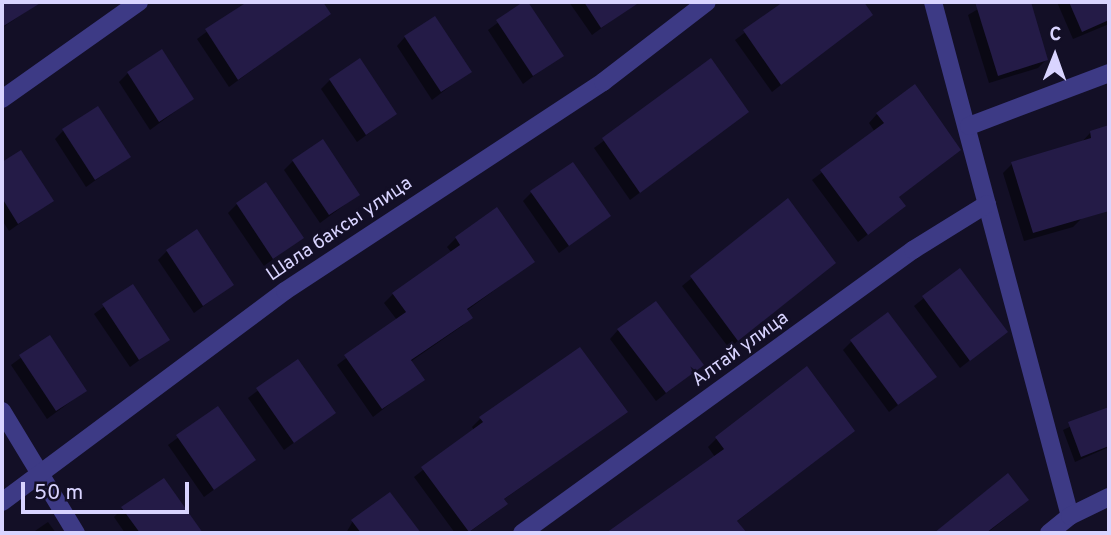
<!DOCTYPE html>
<html>
<head>
<meta charset="utf-8">
<style>
	body { margin:0 }
	#map { position:relative; width:1111px; height:535px; overflow:hidden; background:#130f26; font-family:Overpass,sans-serif }
	div>[style] { position:absolute }
	.shadow>* { inset:0; background:#0007 }
	.building>* { inset:0; background:#241b47 }
	.street>* { height:18px; margin:-9px; padding:0 9px; transform-origin:9px; border-radius:9px; background:#3d3a85 }
	span { translate:-50% -50%; white-space:nowrap; text-align:center; line-height:1.15; -webkit-text-stroke:5px #130f26; paint-order:stroke }
	.street-label { font-size:19px; color:#d9d4ff }
	.frame { position:absolute; inset:0; border:4px solid #d9d4ff; pointer-events:none }
	.north { position:absolute; left:1020px; top:21px; width:70px; height:70px; -webkit-text-stroke:5px #130f26; paint-order:stroke; rotate:1deg; font-size:19px; font-weight:700; line-height:28px; text-align:center; color:#d9d4ff }
	.north::after { content:''; display:block; margin:auto; width:24px; height:32px; background:#d9d4ff; clip-path:polygon(50% 0,100% 100%,50% 72%,0 100%) }
	.scale { position:absolute; left:21px; top:482px; width:168px; height:32px; box-sizing:border-box; border:4px solid #d9d4ff; border-top:0; padding-left:9px; font-size:21px; line-height:24px; white-space:nowrap; color:#d9d4ff; -webkit-text-stroke:5px #130f26; paint-order:stroke }
</style>
</head>
<body>
<div id="map">
	<div class="shadow">
		<div style="clip-path:polygon(2px 2px,40px 2px,2px 28px)"></div>
		<div style="clip-path:polygon(247px 2px,321px 2px,329px 14px,229px 87px,197px 39px)"></div>
		<div style="clip-path:polygon(526px 2px,561px 55px,523px 84px,488px 30px)"></div>
		<div style="clip-path:polygon(569px 2px,626px 2px,630px 7px,592px 35px)"></div>
		<div style="clip-path:polygon(786px 2px,861px 2px,870px 14px,772px 92px,735px 40px)"></div>
		<div style="clip-path:polygon(990px 2px,1029px 2px,1046px 60px,1038px 68px,989px 83px,968px 15px)"></div>
		<div style="clip-path:polygon(1057px 2px,1109px 2px,1109px 24px,1073px 39px)"></div>
		<div style="clip-path:polygon(405px 37px,470px 71px,432px 100px,397px 46px)"></div>
		<div style="clip-path:polygon(128px 73px,192px 99px,150px 130px,119px 82px)"></div>
		<div style="clip-path:polygon(330px 80px,395px 114px,357px 142px,321px 89px)"></div>
		<div style="clip-path:polygon(662px 98px,747px 112px,630px 200px,594px 148px)"></div>
		<div style="clip-path:polygon(877px 114px,959px 150px,897px 198px,904px 206px,858px 242px,812px 180px,875px 132px,869px 123px)"></div>
		<div style="clip-path:polygon(1109px 127px,1109px 209px,1083px 217px,1073px 227px,1024px 241px,1003px 173px,1012px 164px,1081px 143px,1090px 133px)"></div>
		<div style="clip-path:polygon(64px 130px,128px 157px,86px 187px,55px 139px)"></div>
		<div style="clip-path:polygon(20px 153px,51px 201px,9px 231px,2px 220px,2px 164px)"></div>
		<div style="clip-path:polygon(293px 161px,358px 195px,320px 223px,284px 170px)"></div>
		<div style="clip-path:polygon(531px 193px,609px 216px,559px 253px,523px 201px)"></div>
		<div style="clip-path:polygon(788px 200px,825px 271px,729px 348px,682px 286px)"></div>
		<div style="clip-path:polygon(237px 204px,301px 238px,264px 266px,228px 213px)"></div>
		<div style="clip-path:polygon(497px 210px,533px 262px,466px 311px,471px 317px,462px 326px,410px 362px,422px 379px,373px 417px,337px 365px,397px 320px,384px 303px,393px 294px,452px 253px,447px 247px,456px 238px)"></div>
		<div style="clip-path:polygon(167px 251px,232px 285px,194px 313px,158px 260px)"></div>
		<div style="clip-path:polygon(959px 270px,1006px 332px,960px 368px,914px 306px)"></div>
		<div style="clip-path:polygon(132px 286px,168px 339px,130px 367px,94px 314px)"></div>
		<div style="clip-path:polygon(618px 330px,702px 365px,656px 401px,610px 339px)"></div>
		<div style="clip-path:polygon(49px 337px,85px 391px,47px 419px,11px 365px)"></div>
		<div style="clip-path:polygon(851px 342px,935px 376px,889px 412px,843px 350px)"></div>
		<div style="clip-path:polygon(298px 361px,334px 413px,284px 450px,248px 398px)"></div>
		<div style="clip-path:polygon(218px 408px,254px 460px,204px 497px,168px 445px)"></div>
		<div style="clip-path:polygon(1109px 409px,1109px 447px,1075px 462px,1063px 430px)"></div>
		<div style="clip-path:polygon(626px 412px,503px 500px,506px 504px,497px 512px,468px 533px,455px 533px,414px 477px,474px 430px,472px 427px,480px 419px)"></div>
		<div style="clip-path:polygon(853px 431px,736px 522px,743px 533px,609px 533px,715px 457px,708px 447px,716px 439px)"></div>
		<div style="clip-path:polygon(1008px 475px,1021px 506px,987px 533px,936px 533px)"></div>
		<div style="clip-path:polygon(389px 494px,418px 533px,346px 533px,353px 521px)"></div>
		<div style="clip-path:polygon(123px 508px,200px 532px,125px 533px,114px 517px)"></div>
		<div style="clip-path:polygon(48px 522px,56px 533px,32px 533px)"></div>
	</div>
	<div class="building">
		<div style="clip-path:polygon(2px 2px,42px 2px,2px 27px)"></div>
		<div style="clip-path:polygon(247px 2px,323px 2px,331px 14px,238px 80px,205px 29px)"></div>
		<div style="clip-path:polygon(523px 2px,528px 2px,564px 56px,533px 76px,496px 20px)"></div>
		<div style="clip-path:polygon(584px 2px,640px 2px,601px 28px)"></div>
		<div style="clip-path:polygon(783px 2px,864px 2px,873px 15px,781px 85px,743px 30px)"></div>
		<div style="clip-path:polygon(975px 2px,1031px 2px,1048px 60px,998px 76px)"></div>
		<div style="clip-path:polygon(1069px 2px,1109px 2px,1109px 20px,1082px 32px)"></div>
		<div style="clip-path:polygon(435px 16px,472px 72px,441px 92px,404px 36px)"></div>
		<div style="clip-path:polygon(162px 49px,194px 99px,159px 122px,127px 72px)"></div>
		<div style="clip-path:polygon(360px 58px,397px 114px,366px 135px,329px 79px)"></div>
		<div style="clip-path:polygon(711px 58px,749px 112px,640px 193px,602px 138px)"></div>
		<div style="clip-path:polygon(915px 84px,961px 150px,899px 197px,906px 206px,868px 235px,820px 170px,884px 123px,876px 113px)"></div>
		<div style="clip-path:polygon(98px 106px,131px 157px,95px 180px,62px 129px)"></div>
		<div style="clip-path:polygon(1109px 125px,1109px 211px,1033px 233px,1011px 162px,1091px 138px,1090px 131px)"></div>
		<div style="clip-path:polygon(323px 139px,360px 195px,329px 215px,292px 160px)"></div>
		<div style="clip-path:polygon(21px 150px,54px 201px,18px 224px,2px 198px,2px 162px)"></div>
		<div style="clip-path:polygon(573px 162px,611px 216px,569px 246px,530px 191px)"></div>
		<div style="clip-path:polygon(266px 182px,304px 238px,273px 259px,236px 203px)"></div>
		<div style="clip-path:polygon(788px 198px,836px 263px,738px 341px,690px 276px)"></div>
		<div style="clip-path:polygon(497px 207px,535px 262px,467px 309px,473px 318px,411px 360px,425px 380px,382px 409px,344px 355px,406px 312px,392px 293px,460px 245px,455px 237px)"></div>
		<div style="clip-path:polygon(197px 229px,234px 285px,203px 306px,166px 250px)"></div>
		<div style="clip-path:polygon(960px 268px,1008px 332px,970px 361px,922px 296px)"></div>
		<div style="clip-path:polygon(133px 284px,170px 340px,139px 360px,102px 304px)"></div>
		<div style="clip-path:polygon(656px 301px,704px 365px,666px 393px,617px 329px)"></div>
		<div style="clip-path:polygon(888px 312px,937px 377px,898px 405px,850px 340px)"></div>
		<div style="clip-path:polygon(50px 335px,87px 391px,56px 411px,19px 355px)"></div>
		<div style="clip-path:polygon(580px 347px,628px 412px,504px 499px,508px 504px,469px 532px,421px 467px,483px 422px,479px 417px)"></div>
		<div style="clip-path:polygon(298px 359px,336px 413px,294px 443px,256px 388px)"></div>
		<div style="clip-path:polygon(807px 366px,855px 431px,737px 521px,747px 533px,606px 533px,724px 449px,715px 437px)"></div>
		<div style="clip-path:polygon(218px 406px,256px 460px,214px 490px,176px 435px)"></div>
		<div style="clip-path:polygon(1109px 407px,1109px 446px,1081px 457px,1068px 422px)"></div>
		<div style="clip-path:polygon(1008px 473px,1029px 500px,986px 533px,934px 533px)"></div>
		<div style="clip-path:polygon(164px 478px,203px 533px,140px 533px,121px 507px)"></div>
		<div style="clip-path:polygon(390px 492px,421px 533px,361px 533px,351px 520px)"></div>
	</div>
	<div class="street">
		<div style="left:933px;top:2px;width:532px;rotate:75.08deg"></div>
		<div style="left:2px;top:99px;width:168px;rotate:-35.3deg"></div>
		<div style="left:969px;top:126px;width:150px;rotate:-20.7deg"></div>
		<div style="left:2px;top:411px;width:143px;rotate:58.8deg"></div>
		<div style="left:2px;top:502px;width:353px;rotate:-36.7deg"></div>
		<div style="left:285px;top:291px;width:381px;rotate:-33.3deg"></div>
		<div style="left:603px;top:82px;width:131px;rotate:-37.6deg"></div>
		<div style="left:522px;top:533px;width:483px;rotate:-35.9deg"></div>
		<div style="left:913px;top:250px;width:87px;rotate:-31.9deg"></div>
		<div style="left:1049px;top:533px;width:27px;rotate:-39deg"></div>
		<div style="left:1070px;top:516px;width:43px;rotate:-26deg"></div>
	</div>
	<div class="street-label">
		<span style="left:340px;top:230px;rotate:-34deg">Шала баксы улица</span>
		<span style="left:741px;top:350px;rotate:-36deg">Алтай улица</span>
	</div>
	<div class="frame"></div>
	<div class="north">С</div>
	<div class="scale">50 m</div>
</div>
</body>
</html>
